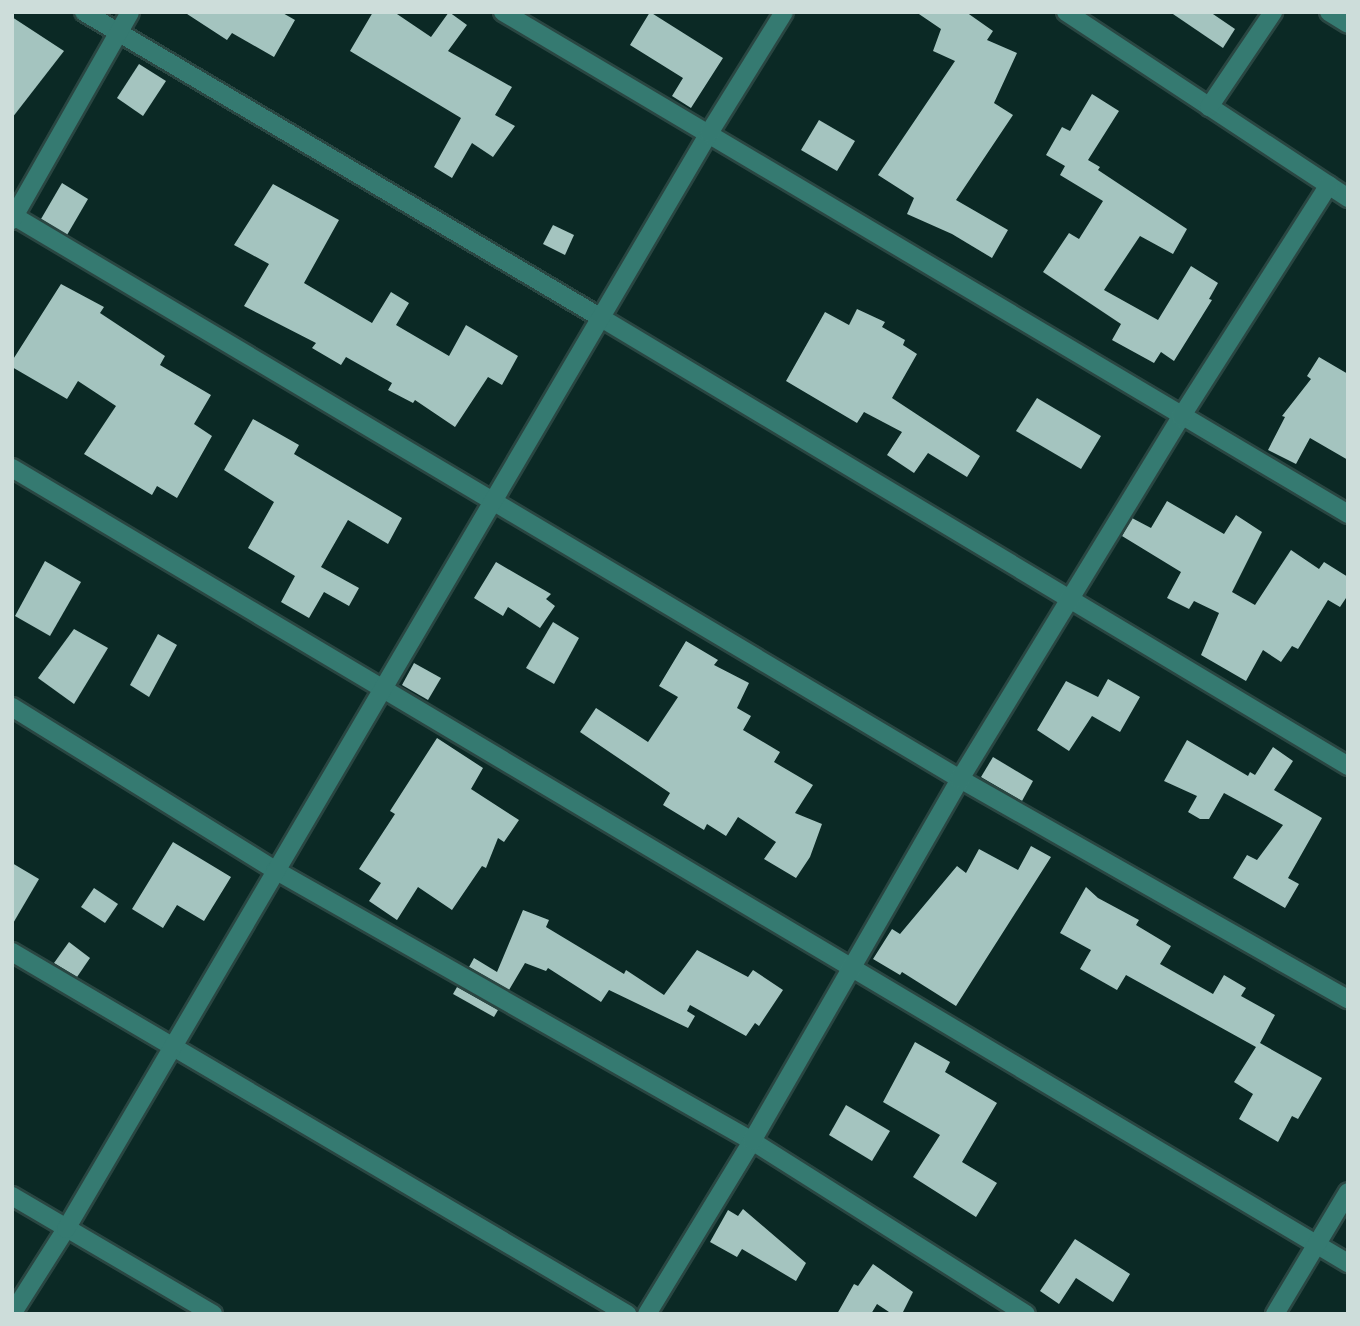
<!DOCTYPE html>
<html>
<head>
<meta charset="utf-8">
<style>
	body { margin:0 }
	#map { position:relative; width:1360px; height:1326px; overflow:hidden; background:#0b2925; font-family:"Space Grotesk",sans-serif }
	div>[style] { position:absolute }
	.building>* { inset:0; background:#a4c4bf }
	.roads { filter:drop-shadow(2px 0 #2a4642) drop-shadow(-2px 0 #2a4642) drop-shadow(0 2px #2a4642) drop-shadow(0 -2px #2a4642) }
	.minor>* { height:18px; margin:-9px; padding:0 9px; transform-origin:9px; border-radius:9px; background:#357a71 }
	span { translate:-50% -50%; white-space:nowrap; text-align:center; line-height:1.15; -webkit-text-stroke:7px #021f1c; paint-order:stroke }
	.frame { position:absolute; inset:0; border:14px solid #cdddda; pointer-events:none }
</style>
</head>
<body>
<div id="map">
	<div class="building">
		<div style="clip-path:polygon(184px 12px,281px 12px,295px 20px,274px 57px,232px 33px,227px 40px)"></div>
		<div style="clip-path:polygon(373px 12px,394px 12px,431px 37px,449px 12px,467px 25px,448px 51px,512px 87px,495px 115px,515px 126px,493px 157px,472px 143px,452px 178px,434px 167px,461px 118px,350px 51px)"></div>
		<div style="clip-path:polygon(650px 12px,723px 58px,691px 108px,672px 96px,683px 78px,630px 45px)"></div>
		<div style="clip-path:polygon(916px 12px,966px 12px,993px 31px,987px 40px,1017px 53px,994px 103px,1013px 115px,956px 200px,1008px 230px,992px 258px,952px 234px,907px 214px,914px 198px,878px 175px,955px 61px,933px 51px,941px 29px)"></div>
		<div style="clip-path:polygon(1170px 12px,1210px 12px,1235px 29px,1223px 48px)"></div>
		<div style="clip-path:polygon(12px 17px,64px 51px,12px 118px)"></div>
		<div style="clip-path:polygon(139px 64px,166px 81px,143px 116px,117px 98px)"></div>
		<div style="clip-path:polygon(1092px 94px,1119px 111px,1088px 160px,1100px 167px,1098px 170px,1187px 229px,1173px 254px,1140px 236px,1104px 290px,1158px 320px,1191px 266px,1218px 283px,1209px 299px,1212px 300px,1174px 361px,1161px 352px,1154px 363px,1112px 340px,1121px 324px,1043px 272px,1069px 233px,1079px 239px,1103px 201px,1060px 175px,1065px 166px,1046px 155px,1062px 127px,1070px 131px)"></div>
		<div style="clip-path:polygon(819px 120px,855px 141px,837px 171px,801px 150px)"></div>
		<div style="clip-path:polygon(62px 183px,88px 199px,67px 235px,41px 219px)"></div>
		<div style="clip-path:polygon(273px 184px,339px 220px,304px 283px,372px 323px,391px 292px,409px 303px,396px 325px,449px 356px,466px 325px,518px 356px,502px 385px,488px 377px,455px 427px,415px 400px,413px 403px,388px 390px,392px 383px,346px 357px,341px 365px,312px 348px,316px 343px,244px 306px,269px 264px,234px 245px)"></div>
		<div style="clip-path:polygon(553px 225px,574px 235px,565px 255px,543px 244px)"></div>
		<div style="clip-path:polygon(61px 284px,104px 307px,100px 313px,165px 356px,160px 365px,211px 395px,194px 424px,212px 436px,177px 498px,157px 486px,152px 495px,84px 454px,116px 406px,78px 381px,67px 399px,12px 367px,12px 361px)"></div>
		<div style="clip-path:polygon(857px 309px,885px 322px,882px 327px,905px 340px,903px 345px,917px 354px,892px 398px,980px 456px,967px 477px,928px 453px,914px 473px,887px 455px,902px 432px,864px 412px,857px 423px,786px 381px,825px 312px,849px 325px)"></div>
		<div style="clip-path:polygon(1319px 357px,1348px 374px,1348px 460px,1310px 438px,1296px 464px,1268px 450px,1285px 417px,1282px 416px,1311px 379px,1307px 376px)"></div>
		<div style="clip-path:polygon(1037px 398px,1101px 436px,1081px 469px,1016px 431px)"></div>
		<div style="clip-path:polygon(253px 419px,299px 445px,294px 454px,402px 518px,388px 544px,348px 520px,321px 567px,359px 588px,349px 606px,324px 592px,309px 618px,281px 602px,295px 576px,248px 548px,274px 502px,224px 470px)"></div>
		<div style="clip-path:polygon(1167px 501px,1224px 534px,1236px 515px,1262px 532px,1232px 592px,1255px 605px,1291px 550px,1319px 569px,1324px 562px,1348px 577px,1348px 595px,1340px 607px,1328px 600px,1298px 649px,1292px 646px,1281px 662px,1263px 650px,1246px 681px,1201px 655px,1219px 613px,1194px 601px,1189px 609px,1167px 598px,1181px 572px,1122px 536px,1132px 518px,1151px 528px)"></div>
		<div style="clip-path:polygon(45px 561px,81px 582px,50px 636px,15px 616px)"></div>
		<div style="clip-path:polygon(496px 562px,551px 594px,546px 599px,555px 606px,540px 628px,508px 607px,503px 616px,474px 598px)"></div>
		<div style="clip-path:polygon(553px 622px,579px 638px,554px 684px,526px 668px)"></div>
		<div style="clip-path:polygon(74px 629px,108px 648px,74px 704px,38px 678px)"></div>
		<div style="clip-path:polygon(158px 634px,177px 645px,149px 697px,130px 685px)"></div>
		<div style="clip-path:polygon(686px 641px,718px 660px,714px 665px,749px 683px,737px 708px,751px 716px,743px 730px,780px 752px,774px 762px,813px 785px,795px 813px,822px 824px,810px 857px,796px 878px,764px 859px,776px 842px,738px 817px,726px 836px,707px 824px,704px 830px,663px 805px,670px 793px,580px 732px,596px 708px,648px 742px,678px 697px,659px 686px)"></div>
		<div style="clip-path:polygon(414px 663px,441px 678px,428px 700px,402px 685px)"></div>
		<div style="clip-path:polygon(1108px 679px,1140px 697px,1120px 732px,1092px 716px,1069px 751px,1037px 730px,1066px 681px,1098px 697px)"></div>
		<div style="clip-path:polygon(437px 738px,483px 768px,471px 789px,519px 820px,504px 842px,498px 838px,486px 868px,482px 866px,452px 910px,418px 887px,397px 920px,369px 901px,381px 883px,359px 869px,395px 814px,390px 811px)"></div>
		<div style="clip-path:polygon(1187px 740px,1248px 776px,1250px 772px,1255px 775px,1273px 747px,1293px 761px,1274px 790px,1322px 818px,1288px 878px,1299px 884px,1285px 908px,1233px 878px,1247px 855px,1257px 860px,1283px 825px,1224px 793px,1209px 819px,1200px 819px,1188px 812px,1197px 796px,1164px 781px)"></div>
		<div style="clip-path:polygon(993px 757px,1033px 781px,1022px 801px,981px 777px)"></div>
		<div style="clip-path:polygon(173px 842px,231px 877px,204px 921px,177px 905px,163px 928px,132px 909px)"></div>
		<div style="clip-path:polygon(1031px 846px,1051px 857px,956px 1006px,902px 972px,900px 975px,873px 959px,892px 929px,900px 934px,957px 866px,966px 873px,979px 849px,1018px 870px)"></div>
		<div style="clip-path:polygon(12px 863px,39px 879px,12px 925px)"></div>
		<div style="clip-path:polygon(1086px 887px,1098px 898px,1139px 920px,1136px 925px,1171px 946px,1160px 964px,1213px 994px,1224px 975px,1246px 988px,1241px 996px,1275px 1015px,1260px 1043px,1322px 1078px,1298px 1119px,1292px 1116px,1278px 1142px,1239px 1119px,1253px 1094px,1234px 1082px,1256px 1047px,1126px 975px,1117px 990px,1080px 969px,1091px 950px,1060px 933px)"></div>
		<div style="clip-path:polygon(94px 888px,118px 904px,105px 923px,81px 907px)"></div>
		<div style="clip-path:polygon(523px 910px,549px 920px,546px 927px,624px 974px,626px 970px,664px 995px,697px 950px,748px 977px,753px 970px,783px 990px,759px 1026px,755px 1023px,746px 1036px,690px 1005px,687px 1011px,695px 1016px,688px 1028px,609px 990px,601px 1002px,548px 968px,546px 971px,525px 963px,509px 990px,469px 967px,474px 958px,497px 972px)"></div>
		<div style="clip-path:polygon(69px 942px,90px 958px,77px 977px,54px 963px)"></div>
		<div style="clip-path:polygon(457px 987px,498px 1010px,494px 1017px,453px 994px)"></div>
		<div style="clip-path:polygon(915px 1042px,950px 1062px,945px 1072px,997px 1103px,962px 1162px,997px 1183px,976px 1217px,913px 1177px,940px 1135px,883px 1102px)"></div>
		<div style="clip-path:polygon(846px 1105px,890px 1131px,872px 1161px,829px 1135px)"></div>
		<div style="clip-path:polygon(743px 1209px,806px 1263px,796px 1281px,742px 1249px,737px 1257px,710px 1242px,728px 1210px,738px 1216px)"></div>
		<div style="clip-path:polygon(1075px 1239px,1130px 1274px,1113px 1302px,1076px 1278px,1059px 1304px,1040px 1291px)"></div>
		<div style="clip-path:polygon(873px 1264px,913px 1292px,902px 1314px,892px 1314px,877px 1304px,871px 1314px,837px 1314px,854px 1284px,858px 1286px)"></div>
	</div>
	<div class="roads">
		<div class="minor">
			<div style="left:84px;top:12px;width:603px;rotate:30.61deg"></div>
			<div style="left:603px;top:319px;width:869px;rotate:30.96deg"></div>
			<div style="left:503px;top:12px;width:983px;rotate:30.71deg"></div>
			<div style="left:1066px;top:12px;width:338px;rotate:33.4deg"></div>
			<div style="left:1329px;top:12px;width:22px;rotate:32deg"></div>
			<div style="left:1209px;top:107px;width:115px;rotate:-56deg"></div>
			<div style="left:12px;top:215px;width:1103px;rotate:30.75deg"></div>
			<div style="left:960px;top:779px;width:446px;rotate:29.6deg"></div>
			<div style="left:12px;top:220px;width:239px;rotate:-60.4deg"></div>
			<div style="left:12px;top:468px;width:1555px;rotate:30.76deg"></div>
			<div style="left:12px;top:707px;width:309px;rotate:31.8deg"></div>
			<div style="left:275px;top:870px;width:549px;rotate:29.6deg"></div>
			<div style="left:752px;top:1141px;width:324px;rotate:32.3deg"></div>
			<div style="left:12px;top:952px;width:714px;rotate:30.48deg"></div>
			<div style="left:12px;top:1196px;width:233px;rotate:30.4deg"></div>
			<div style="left:12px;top:1314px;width:101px;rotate:-57.6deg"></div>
			<div style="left:66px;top:1229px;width:1271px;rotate:-59.6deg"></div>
			<div style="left:709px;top:133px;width:142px;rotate:-58.2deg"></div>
			<div style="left:647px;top:1314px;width:202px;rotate:-58.7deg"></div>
			<div style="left:752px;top:1141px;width:418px;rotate:-60.1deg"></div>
			<div style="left:960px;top:779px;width:424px;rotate:-58.6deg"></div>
			<div style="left:1181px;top:417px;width:275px;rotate:-57.5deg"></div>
			<div style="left:1275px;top:1314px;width:142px;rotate:-59.1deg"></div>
		</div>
	</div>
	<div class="frame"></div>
</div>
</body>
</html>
